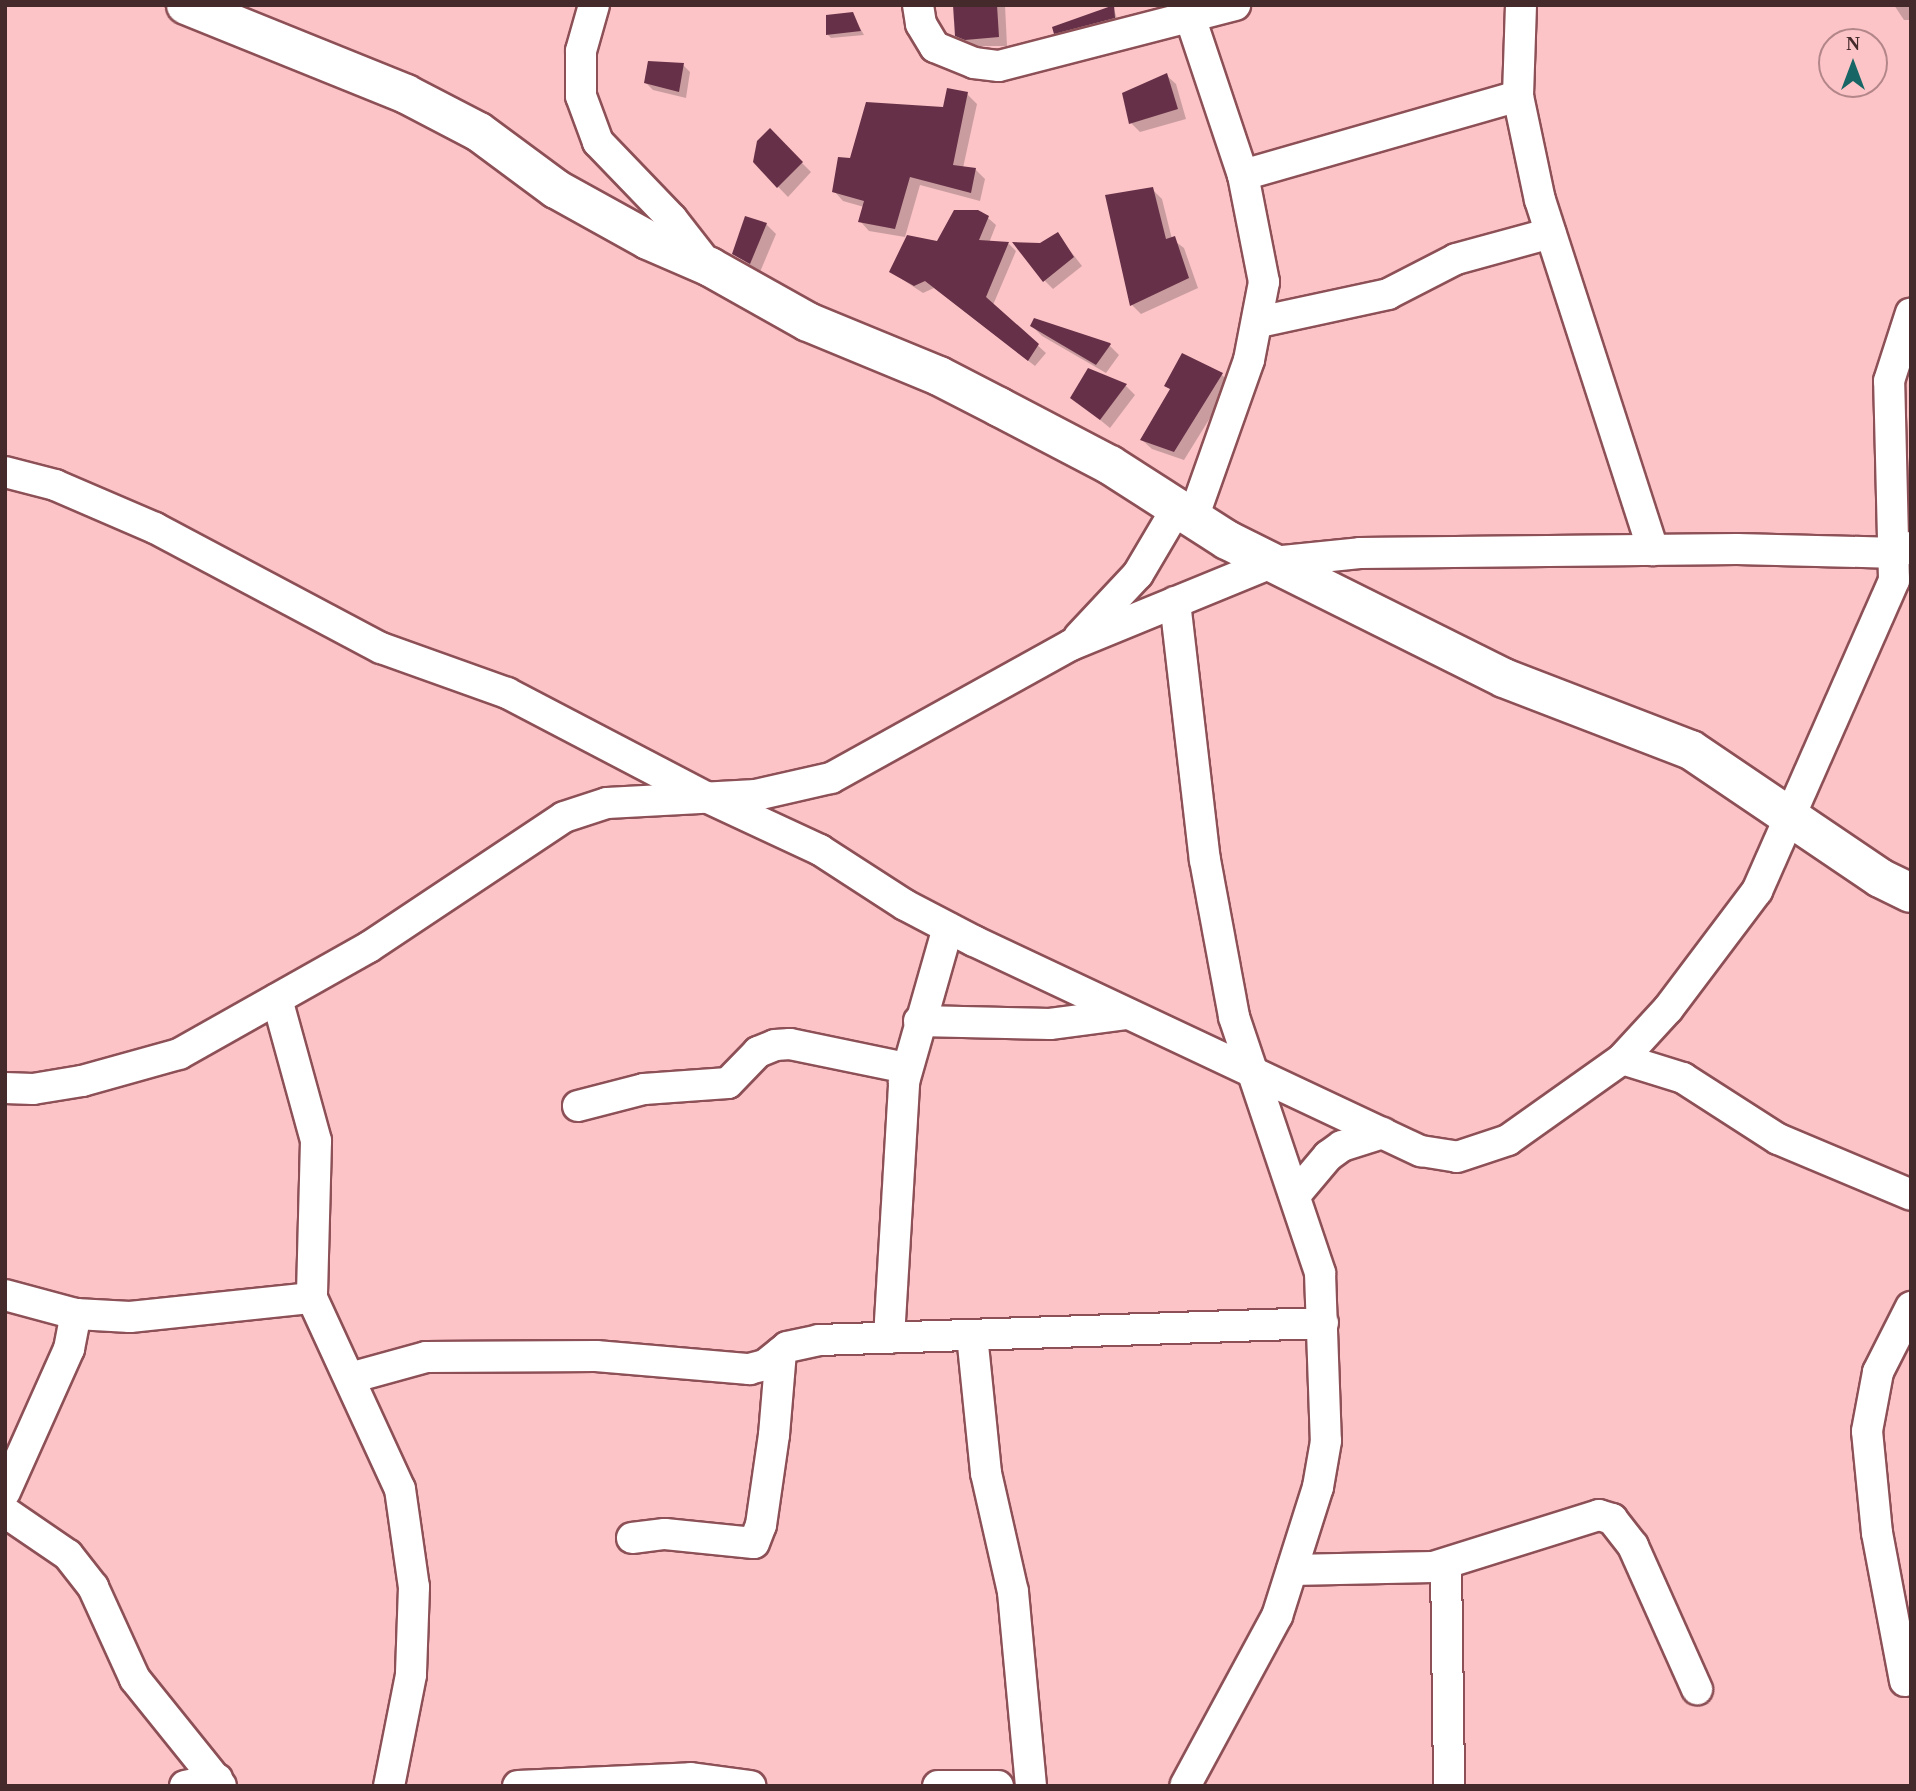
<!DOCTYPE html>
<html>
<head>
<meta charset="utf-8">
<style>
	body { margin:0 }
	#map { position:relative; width:1916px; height:1791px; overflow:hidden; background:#fcc4c7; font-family:Georgia,serif }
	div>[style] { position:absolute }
	.shadow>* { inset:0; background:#0003 }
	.building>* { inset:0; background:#663148 }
	.roads { filter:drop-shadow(2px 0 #8c5056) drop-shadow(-2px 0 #8c5056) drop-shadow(0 2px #8c5056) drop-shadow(0 -2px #8c5056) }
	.street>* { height:30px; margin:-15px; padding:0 15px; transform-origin:15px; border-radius:15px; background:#fff }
	.secondary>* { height:38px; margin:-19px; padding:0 19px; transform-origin:19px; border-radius:19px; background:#fff }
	span { translate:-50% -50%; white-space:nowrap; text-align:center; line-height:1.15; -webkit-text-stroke:7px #fcc4c7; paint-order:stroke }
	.frame { position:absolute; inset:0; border:7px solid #452a2c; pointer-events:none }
	.north { position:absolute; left:1818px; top:28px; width:70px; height:70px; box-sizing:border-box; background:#fcc4c7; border:2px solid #b38689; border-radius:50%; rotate:0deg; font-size:19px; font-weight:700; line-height:28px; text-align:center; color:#452a2c }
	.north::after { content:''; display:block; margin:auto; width:24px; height:32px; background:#176665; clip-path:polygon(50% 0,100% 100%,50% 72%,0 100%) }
</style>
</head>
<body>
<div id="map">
	<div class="shadow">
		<div style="clip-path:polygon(954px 5px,1005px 5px,1007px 46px,967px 46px,957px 36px)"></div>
		<div style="clip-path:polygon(1894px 5px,1911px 5px,1911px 20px,1904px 20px)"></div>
		<div style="clip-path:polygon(1113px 6px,1118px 22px,1060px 37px,1055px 33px)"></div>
		<div style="clip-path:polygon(852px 14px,864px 35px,831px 38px,827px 34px)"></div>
		<div style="clip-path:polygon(683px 65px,690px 72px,686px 98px,653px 90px,646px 83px)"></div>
		<div style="clip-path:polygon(1166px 75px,1176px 84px,1186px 119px,1140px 132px,1131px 123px)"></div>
		<div style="clip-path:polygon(967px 94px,977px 104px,963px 168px,976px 170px,985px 179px,980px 201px,920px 185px,905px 237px,869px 231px,860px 221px,864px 207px,843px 201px,834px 191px,852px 160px)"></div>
		<div style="clip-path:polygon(770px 131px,811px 172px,788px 197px,754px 162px)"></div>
		<div style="clip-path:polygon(1152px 189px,1162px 199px,1172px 239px,1184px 248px,1198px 288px,1141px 314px,1132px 305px)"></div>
		<div style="clip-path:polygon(988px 218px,996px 225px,989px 243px,1009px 244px,1016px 251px,993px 305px,1046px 353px,1035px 366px,934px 288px,923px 293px,891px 272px)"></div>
		<div style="clip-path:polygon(766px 224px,776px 234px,760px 272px,734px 254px)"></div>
		<div style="clip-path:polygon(1058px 235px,1082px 266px,1053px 289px,1044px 280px,1041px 245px)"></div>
		<div style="clip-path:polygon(1035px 320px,1110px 346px,1119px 355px,1106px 373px,1042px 336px,1032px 326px)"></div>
		<div style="clip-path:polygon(1089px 370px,1126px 386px,1135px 395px,1110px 428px,1073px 398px)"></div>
		<div style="clip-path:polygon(1222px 375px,1231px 384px,1184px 460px,1152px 449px,1142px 440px,1171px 390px,1166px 386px)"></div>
	</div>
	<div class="building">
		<div style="clip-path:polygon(953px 5px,997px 5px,999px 37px,965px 40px,955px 36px)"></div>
		<div style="clip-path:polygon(1114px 5px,1115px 18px,1054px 34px,1052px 27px)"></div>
		<div style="clip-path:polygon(853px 12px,861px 31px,826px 35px,826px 15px)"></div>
		<div style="clip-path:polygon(648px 61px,684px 63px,679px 92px,644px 83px)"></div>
		<div style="clip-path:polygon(1167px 73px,1178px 109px,1129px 124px,1122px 93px)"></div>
		<div style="clip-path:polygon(947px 88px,968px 92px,953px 165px,976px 168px,971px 193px,910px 177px,895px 229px,858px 222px,864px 201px,832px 192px,838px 157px,850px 158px,866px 102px,943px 107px)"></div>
		<div style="clip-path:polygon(770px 128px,803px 162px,777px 188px,753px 162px,757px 141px)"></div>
		<div style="clip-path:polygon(1153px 187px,1166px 239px,1175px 236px,1189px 278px,1130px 306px,1105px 195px)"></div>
		<div style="clip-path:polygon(954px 210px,978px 210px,989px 216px,979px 240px,1009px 242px,986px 297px,1039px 344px,1028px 361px,925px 281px,914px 286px,889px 272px,907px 235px,937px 241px)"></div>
		<div style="clip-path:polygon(745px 216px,767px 223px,750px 264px,732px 254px)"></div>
		<div style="clip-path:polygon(1058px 232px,1074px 257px,1043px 282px,1012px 242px,1040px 243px)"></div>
		<div style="clip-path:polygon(1034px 318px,1110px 343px,1111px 344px,1096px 365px,1030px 326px)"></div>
		<div style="clip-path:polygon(1182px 353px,1223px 373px,1174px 452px,1140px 440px,1170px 389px,1164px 386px)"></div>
		<div style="clip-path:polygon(1088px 368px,1127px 384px,1100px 420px,1070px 398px)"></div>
	</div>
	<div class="roads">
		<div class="street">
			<div style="left:594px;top:5px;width:48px;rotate:105.8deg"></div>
			<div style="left:581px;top:51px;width:45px;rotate:90deg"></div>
			<div style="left:581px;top:96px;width:49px;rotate:69.7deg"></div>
			<div style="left:598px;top:142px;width:107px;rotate:46.1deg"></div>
			<div style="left:672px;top:219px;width:58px;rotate:52deg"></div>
			<div style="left:918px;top:5px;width:19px;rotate:81deg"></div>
			<div style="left:921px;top:24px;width:27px;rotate:59deg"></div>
			<div style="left:935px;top:47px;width:42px;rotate:22.3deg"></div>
			<div style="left:974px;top:63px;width:25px;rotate:7deg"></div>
			<div style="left:999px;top:66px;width:244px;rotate:-14.5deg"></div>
			<div style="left:1186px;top:5px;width:179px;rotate:71.5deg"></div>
			<div style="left:1243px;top:175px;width:109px;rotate:78.9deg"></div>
			<div style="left:1264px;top:282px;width:79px;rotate:100.9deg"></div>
			<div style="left:1249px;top:360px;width:168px;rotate:109.5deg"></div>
			<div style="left:1521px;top:5px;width:91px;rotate:91.9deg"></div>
			<div style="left:1518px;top:96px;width:106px;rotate:78.1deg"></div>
			<div style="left:1540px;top:200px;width:368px;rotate:72.1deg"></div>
			<div style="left:1243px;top:175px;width:286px;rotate:-16deg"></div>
			<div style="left:1259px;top:322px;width:132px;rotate:-12.2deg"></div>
			<div style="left:1388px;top:294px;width:76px;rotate:-27.2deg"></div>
			<div style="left:1456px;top:259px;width:98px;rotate:-15.3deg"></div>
			<div style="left:5px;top:472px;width:52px;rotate:14.6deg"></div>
			<div style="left:55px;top:485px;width:109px;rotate:23.3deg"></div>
			<div style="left:155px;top:528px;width:256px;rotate:28deg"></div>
			<div style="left:381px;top:648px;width:134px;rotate:19.7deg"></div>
			<div style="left:507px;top:693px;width:225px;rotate:27.6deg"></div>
			<div style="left:706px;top:797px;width:126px;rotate:24.9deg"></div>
			<div style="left:820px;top:850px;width:101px;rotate:32.9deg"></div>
			<div style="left:905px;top:905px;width:78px;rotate:27.6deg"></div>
			<div style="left:974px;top:941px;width:494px;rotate:25.2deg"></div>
			<div style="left:1421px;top:1151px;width:36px;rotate:9deg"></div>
			<div style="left:1457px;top:1157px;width:54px;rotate:-18.4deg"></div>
			<div style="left:1508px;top:1140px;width:140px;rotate:-35.4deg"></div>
			<div style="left:1622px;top:1059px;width:68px;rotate:-47.4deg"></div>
			<div style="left:1668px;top:1009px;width:148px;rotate:-53deg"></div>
			<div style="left:1757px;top:891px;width:340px;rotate:-66.2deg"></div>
			<div style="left:1894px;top:580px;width:199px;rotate:-91.4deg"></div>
			<div style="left:1889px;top:381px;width:71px;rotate:-72.1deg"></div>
			<div style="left:1175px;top:602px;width:260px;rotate:83.4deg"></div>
			<div style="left:1205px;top:860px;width:160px;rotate:79.5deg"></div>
			<div style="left:1234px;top:1017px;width:270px;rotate:71.4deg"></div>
			<div style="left:1320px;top:1273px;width:168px;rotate:88deg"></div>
			<div style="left:1326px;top:1441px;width:47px;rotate:99.9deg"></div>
			<div style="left:1318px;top:1487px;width:135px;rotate:107.6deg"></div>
			<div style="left:1277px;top:1616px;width:193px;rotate:118.4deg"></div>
			<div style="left:1079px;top:637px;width:86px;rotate:-46.9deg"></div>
			<div style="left:1138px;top:574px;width:77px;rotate:-59.4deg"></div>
			<div style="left:277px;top:999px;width:147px;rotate:74.6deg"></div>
			<div style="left:316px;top:1141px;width:157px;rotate:91.5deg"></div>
			<div style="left:312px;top:1298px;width:210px;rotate:65.3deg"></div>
			<div style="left:400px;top:1489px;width:99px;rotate:81.9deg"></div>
			<div style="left:414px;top:1587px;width:88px;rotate:92deg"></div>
			<div style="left:411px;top:1675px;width:113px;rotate:101.2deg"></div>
			<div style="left:919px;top:1021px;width:131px;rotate:1.3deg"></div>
			<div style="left:1050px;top:1024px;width:78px;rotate:-7.4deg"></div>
			<div style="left:1622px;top:1059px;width:64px;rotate:17.3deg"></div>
			<div style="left:1683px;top:1078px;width:113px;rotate:32.7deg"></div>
			<div style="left:1778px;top:1139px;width:144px;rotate:22.8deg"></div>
			<div style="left:5px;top:1088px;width:28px;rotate:2deg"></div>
			<div style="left:33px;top:1089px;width:50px;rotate:-9.3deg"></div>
			<div style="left:82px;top:1081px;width:101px;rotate:-15.6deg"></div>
			<div style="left:179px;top:1054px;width:218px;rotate:-29.4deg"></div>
			<div style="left:369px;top:947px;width:234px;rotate:-33.7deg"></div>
			<div style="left:564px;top:817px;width:45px;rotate:-18deg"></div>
			<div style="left:607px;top:803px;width:149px;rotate:-3.1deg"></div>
			<div style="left:756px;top:795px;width:77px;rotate:-12.8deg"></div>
			<div style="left:831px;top:778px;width:274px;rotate:-29deg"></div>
			<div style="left:1071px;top:645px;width:218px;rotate:-22.3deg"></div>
			<div style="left:1273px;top:562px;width:87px;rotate:-5.9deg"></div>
			<div style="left:1360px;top:553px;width:377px;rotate:-0.6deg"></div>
			<div style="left:1737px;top:549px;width:159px;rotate:1.4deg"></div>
			<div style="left:1896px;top:553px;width:16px;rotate:-22deg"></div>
			<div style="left:578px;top:1106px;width:68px;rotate:-14.4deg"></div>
			<div style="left:644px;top:1089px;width:84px;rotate:-4.1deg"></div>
			<div style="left:728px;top:1083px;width:43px;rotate:-45.9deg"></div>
			<div style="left:758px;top:1052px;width:18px;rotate:-22deg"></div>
			<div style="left:775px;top:1045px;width:15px;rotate:-4deg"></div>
			<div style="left:790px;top:1044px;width:118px;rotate:11.7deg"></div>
			<div style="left:1296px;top:1194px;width:50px;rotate:-49.9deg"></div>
			<div style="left:1328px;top:1156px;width:17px;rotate:-36deg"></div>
			<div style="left:1342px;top:1146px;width:43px;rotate:-17.6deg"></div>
			<div style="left:5px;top:1295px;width:73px;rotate:15deg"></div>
			<div style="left:76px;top:1314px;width:54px;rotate:3.2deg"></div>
			<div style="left:130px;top:1317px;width:183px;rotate:-6deg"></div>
			<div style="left:972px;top:1335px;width:139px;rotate:84.2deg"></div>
			<div style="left:986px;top:1473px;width:122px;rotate:77.2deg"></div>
			<div style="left:1013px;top:1592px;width:195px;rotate:84.7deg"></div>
			<div style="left:889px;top:1338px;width:256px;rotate:-86.6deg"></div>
			<div style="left:904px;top:1082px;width:160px;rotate:-74.1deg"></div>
			<div style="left:350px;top:1378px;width:79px;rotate:-15.4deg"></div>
			<div style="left:426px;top:1357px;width:170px;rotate:-0.3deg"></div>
			<div style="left:596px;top:1356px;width:154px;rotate:4.9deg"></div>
			<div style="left:749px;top:1369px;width:16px;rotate:-14deg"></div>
			<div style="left:765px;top:1365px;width:28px;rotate:-39deg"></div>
			<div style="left:787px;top:1347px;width:33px;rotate:-12deg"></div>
			<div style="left:819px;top:1340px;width:504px;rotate:-1.93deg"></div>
			<div style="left:5px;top:1492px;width:157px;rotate:-65.9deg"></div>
			<div style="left:69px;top:1349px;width:36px;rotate:-79deg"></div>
			<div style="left:5px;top:1512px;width:76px;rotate:34.3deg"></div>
			<div style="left:68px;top:1555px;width:41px;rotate:52deg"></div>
			<div style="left:93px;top:1587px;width:101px;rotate:65.5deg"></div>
			<div style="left:135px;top:1679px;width:137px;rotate:51.2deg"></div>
			<div style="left:632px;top:1538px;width:33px;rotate:-7deg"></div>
			<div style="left:665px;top:1534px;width:89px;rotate:5.8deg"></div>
			<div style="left:754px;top:1543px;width:19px;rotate:-69deg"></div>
			<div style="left:761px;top:1525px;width:91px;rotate:-81.8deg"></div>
			<div style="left:774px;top:1435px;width:83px;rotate:-85.2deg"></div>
			<div style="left:1446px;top:1564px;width:222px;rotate:89.2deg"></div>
			<div style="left:1292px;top:1570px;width:141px;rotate:-1.2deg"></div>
			<div style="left:1433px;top:1567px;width:174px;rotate:-17.4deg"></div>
			<div style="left:1599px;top:1515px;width:14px;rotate:17deg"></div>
			<div style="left:1612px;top:1519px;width:34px;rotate:52deg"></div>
			<div style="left:1633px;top:1546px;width:157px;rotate:65.9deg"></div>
			<div style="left:1905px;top:1681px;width:151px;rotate:-100.7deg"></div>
			<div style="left:1877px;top:1533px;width:102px;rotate:-95.6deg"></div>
			<div style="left:1867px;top:1431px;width:60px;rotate:-79.4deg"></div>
			<div style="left:1878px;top:1372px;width:73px;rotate:-63.1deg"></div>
			<div style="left:185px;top:1786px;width:33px;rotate:-12deg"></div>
			<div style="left:518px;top:1786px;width:173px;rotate:-2.6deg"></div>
			<div style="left:691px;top:1778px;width:60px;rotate:7.7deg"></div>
			<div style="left:938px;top:1786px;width:60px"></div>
		</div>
		<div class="secondary">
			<div style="left:186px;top:5px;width:237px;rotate:22deg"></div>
			<div style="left:406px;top:94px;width:82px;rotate:27.5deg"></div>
			<div style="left:479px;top:132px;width:96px;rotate:36.5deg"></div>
			<div style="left:556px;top:189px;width:105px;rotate:29deg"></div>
			<div style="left:648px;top:240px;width:68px;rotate:23.5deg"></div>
			<div style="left:710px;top:267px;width:112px;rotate:29.3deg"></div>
			<div style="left:808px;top:322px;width:142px;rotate:22.4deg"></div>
			<div style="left:939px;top:376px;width:68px;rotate:27.3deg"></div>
			<div style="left:999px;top:407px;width:125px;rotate:27.6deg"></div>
			<div style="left:1110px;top:465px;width:139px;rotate:32.7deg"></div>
			<div style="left:1227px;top:540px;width:309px;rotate:26.5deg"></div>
			<div style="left:1504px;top:678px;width:200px;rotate:21.1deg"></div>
			<div style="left:1691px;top:750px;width:228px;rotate:34.1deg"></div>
			<div style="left:1880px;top:878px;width:34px;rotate:26deg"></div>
		</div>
	</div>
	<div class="frame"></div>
	<div class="north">N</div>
</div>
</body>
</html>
